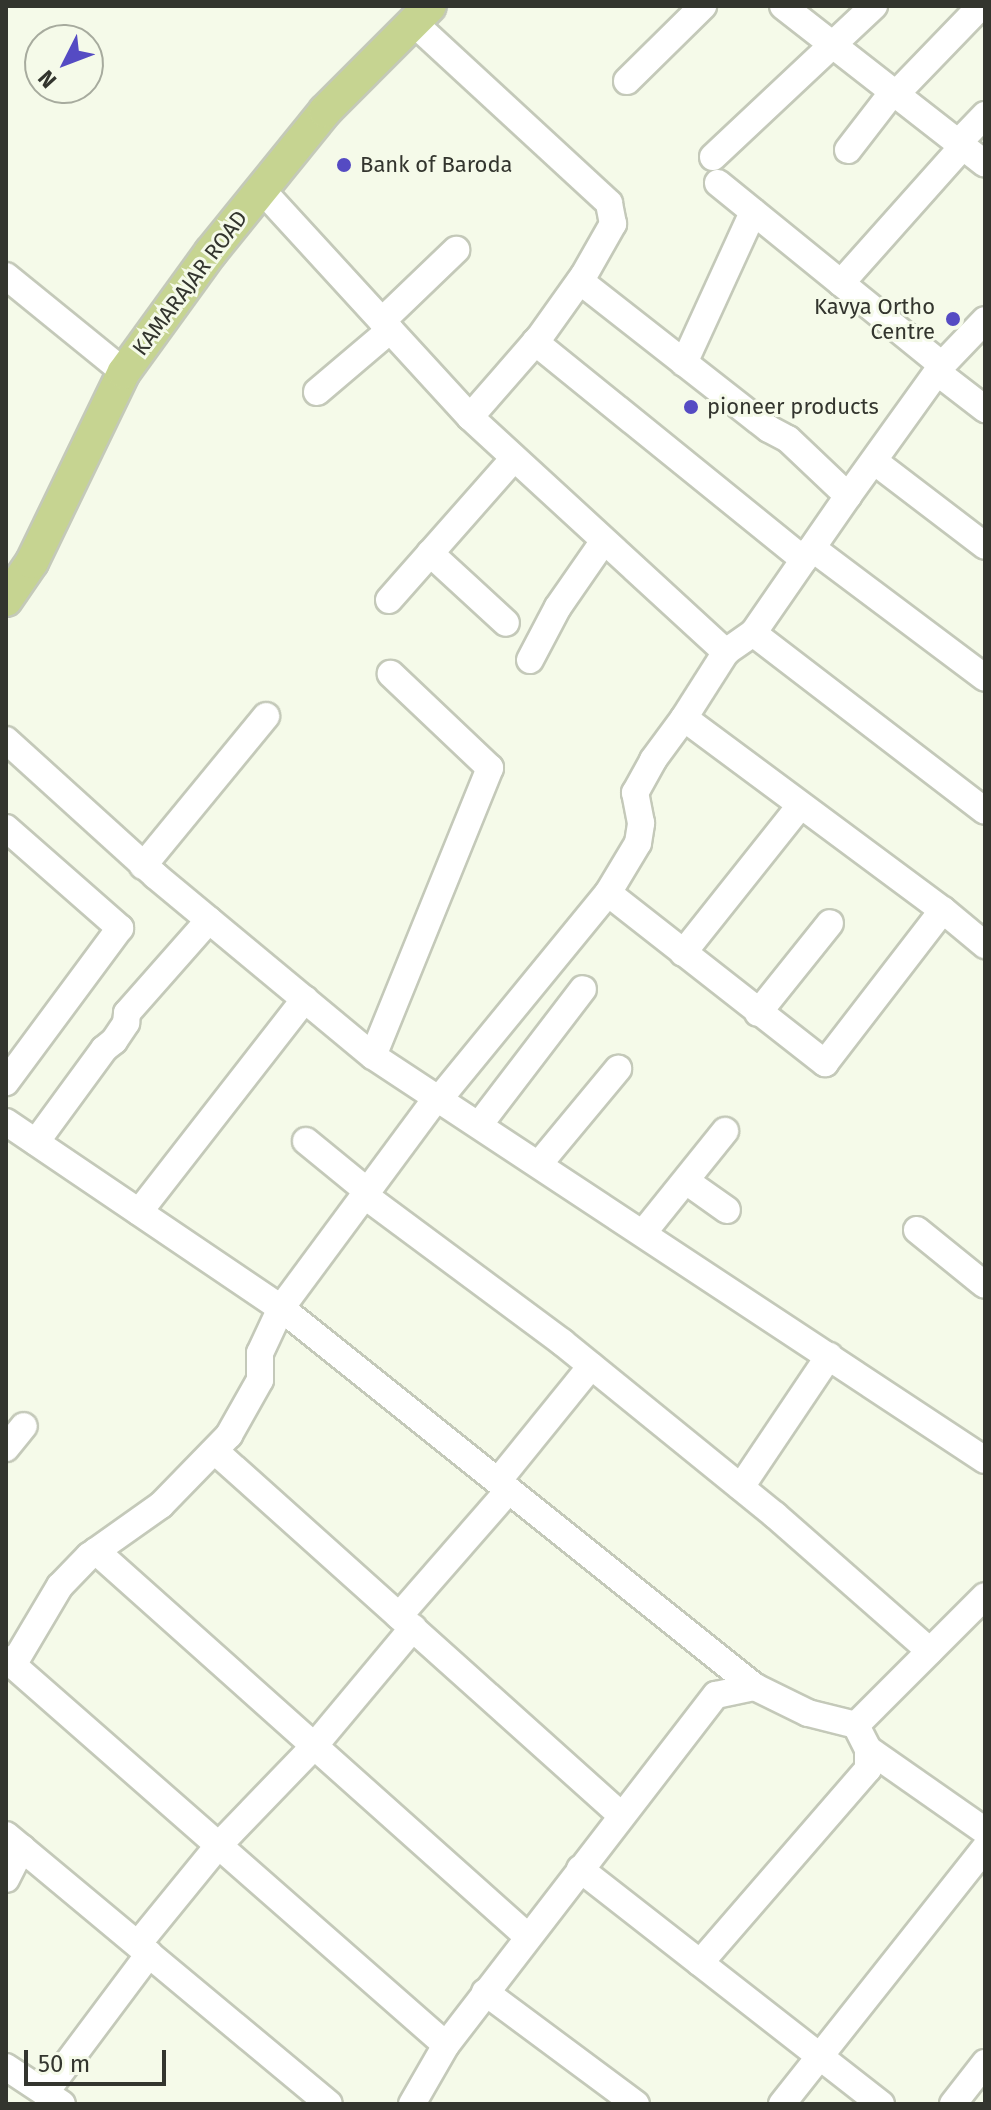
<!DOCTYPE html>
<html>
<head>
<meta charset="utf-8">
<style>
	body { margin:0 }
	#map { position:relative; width:991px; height:2110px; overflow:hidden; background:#f5fae9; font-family:"Fira Sans",sans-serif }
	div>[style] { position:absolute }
	.roads { filter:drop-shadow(2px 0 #c4c9b9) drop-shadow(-2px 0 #c4c9b9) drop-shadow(0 2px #c4c9b9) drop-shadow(0 -2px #c4c9b9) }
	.minor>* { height:26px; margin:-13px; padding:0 13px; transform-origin:13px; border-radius:13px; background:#fff }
	.major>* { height:32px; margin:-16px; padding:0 16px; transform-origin:16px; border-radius:16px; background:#c6d491 }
	.dots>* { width:22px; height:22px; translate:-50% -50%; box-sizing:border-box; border:4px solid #f5fae9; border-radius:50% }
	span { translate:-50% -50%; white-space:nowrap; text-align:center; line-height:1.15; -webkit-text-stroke:6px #f5fae9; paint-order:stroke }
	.poi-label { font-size:22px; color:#33352e }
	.left { translate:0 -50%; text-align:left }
	.right { translate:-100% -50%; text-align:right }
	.street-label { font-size:22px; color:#33352e }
	.frame { position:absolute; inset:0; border:8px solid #33352e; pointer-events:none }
	.north { position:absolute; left:24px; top:24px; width:80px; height:80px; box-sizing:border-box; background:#f5fae9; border:2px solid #a7ab9e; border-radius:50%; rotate:228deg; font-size:22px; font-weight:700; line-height:32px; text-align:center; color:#33352e }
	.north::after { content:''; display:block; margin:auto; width:28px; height:36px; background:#554bc3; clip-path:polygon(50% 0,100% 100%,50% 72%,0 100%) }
	.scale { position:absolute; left:24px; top:2050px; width:142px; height:36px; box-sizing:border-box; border:4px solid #33352e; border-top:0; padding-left:10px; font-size:24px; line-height:28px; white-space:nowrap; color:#33352e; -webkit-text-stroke:6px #f5fae9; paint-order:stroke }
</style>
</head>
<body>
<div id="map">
	<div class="roads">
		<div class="minor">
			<div style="left:783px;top:6px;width:256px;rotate:38deg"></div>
			<div style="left:627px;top:81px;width:107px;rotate:-44.6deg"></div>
			<div style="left:895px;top:95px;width:124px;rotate:-46deg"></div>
			<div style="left:960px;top:141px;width:36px;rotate:-46deg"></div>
			<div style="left:848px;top:150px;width:72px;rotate:-52.3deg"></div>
			<div style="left:713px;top:157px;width:221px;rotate:-43.2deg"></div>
			<div style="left:718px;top:183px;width:289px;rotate:39.1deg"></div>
			<div style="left:261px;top:189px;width:309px;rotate:47.5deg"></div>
			<div style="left:470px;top:417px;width:105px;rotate:-48.9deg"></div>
			<div style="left:539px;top:338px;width:77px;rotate:-54.5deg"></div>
			<div style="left:584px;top:275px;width:59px;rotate:-60.4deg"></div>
			<div style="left:613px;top:224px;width:21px;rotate:-101deg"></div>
			<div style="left:609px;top:203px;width:267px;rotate:-137.3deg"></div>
			<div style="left:6px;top:276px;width:152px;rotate:39.1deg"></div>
			<div style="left:580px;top:281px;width:240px;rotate:38.1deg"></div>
			<div style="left:769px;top:429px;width:21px;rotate:28deg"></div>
			<div style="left:788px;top:439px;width:83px;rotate:43.5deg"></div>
			<div style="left:848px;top:496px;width:161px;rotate:-54.3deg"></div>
			<div style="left:942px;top:365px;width:62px;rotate:-46.3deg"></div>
			<div style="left:841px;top:283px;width:185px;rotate:-48.3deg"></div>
			<div style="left:382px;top:321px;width:103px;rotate:-43.8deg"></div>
			<div style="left:535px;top:342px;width:346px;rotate:39deg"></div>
			<div style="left:684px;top:363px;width:166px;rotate:-65.4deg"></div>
			<div style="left:937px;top:372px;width:61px;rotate:37.6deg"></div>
			<div style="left:317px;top:392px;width:96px;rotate:-40.3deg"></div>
			<div style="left:470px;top:417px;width:348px;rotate:42.6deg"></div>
			<div style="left:874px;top:461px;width:140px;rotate:37.4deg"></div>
			<div style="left:848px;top:496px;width:167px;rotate:124.7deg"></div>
			<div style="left:753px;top:633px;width:33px;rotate:145deg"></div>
			<div style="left:726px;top:652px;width:78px;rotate:122.5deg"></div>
			<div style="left:684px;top:718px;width:322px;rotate:36.6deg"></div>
			<div style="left:943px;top:910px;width:55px;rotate:39.8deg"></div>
			<div style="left:812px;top:548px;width:216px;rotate:36.9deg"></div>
			<div style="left:430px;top:553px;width:103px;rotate:42.6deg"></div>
			<div style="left:389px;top:600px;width:189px;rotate:-48.6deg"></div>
			<div style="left:753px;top:633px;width:292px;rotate:37.5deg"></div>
			<div style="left:530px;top:660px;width:60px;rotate:-62.2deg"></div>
			<div style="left:558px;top:607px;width:79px;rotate:-55.3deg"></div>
			<div style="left:6px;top:740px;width:202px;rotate:42.2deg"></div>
			<div style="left:156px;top:876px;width:282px;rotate:39.7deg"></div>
			<div style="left:373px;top:1056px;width:733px;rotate:33.43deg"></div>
			<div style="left:6px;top:828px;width:152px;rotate:41.3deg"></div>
			<div style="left:120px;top:928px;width:192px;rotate:126.5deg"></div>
			<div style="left:143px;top:866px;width:194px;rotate:-50.6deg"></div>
			<div style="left:608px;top:893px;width:276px;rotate:38.1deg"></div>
			<div style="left:825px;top:1063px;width:193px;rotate:-52.4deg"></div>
			<div style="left:683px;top:953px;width:188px;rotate:-51.5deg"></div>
			<div style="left:758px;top:1013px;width:115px;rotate:-51.3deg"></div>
			<div style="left:373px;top:1056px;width:311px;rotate:-67.9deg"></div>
			<div style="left:490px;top:768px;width:137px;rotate:-136.5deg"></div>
			<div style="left:440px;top:1098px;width:265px;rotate:-50.7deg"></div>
			<div style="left:608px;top:893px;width:58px;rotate:-59deg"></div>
			<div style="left:638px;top:843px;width:20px;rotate:-81deg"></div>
			<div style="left:641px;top:823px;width:31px;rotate:-101deg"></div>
			<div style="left:635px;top:793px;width:38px;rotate:-61deg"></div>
			<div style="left:653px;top:760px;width:52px;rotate:-53.6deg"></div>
			<div style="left:6px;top:1122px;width:332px;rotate:34.1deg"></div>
			<div style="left:281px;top:1308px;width:607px;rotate:38.65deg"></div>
			<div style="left:479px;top:1125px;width:171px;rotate:-52.6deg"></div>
			<div style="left:306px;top:1141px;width:79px;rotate:39.3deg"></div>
			<div style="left:36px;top:1142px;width:115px;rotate:-53.8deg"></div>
			<div style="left:104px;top:1049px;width:13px;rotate:-39deg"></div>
			<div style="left:114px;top:1041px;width:22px;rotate:-56deg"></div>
			<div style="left:126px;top:1023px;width:10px;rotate:-84deg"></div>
			<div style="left:127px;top:1013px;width:124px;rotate:-48.6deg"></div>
			<div style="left:539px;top:1164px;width:124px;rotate:-50.3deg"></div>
			<div style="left:686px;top:1181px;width:50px;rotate:35.3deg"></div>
			<div style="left:364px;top:1195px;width:247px;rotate:36.6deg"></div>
			<div style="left:562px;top:1342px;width:274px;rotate:39.1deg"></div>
			<div style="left:775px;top:1515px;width:206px;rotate:41.3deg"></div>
			<div style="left:139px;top:1212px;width:270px;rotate:-52.1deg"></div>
			<div style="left:917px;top:1230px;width:87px;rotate:39deg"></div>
			<div style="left:643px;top:1233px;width:131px;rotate:-51.2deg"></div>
			<div style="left:6px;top:1448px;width:28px;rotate:-51deg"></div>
			<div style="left:215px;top:1451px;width:545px;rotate:41.88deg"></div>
			<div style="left:498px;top:1481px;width:148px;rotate:-51deg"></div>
			<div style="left:741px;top:1487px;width:158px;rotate:-56.1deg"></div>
			<div style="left:96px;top:1551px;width:578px;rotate:41.77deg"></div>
			<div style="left:399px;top:1616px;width:167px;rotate:-48.9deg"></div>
			<div style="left:6px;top:1659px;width:585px;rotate:41.26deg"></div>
			<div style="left:13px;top:1665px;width:92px;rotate:-59.3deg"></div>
			<div style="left:60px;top:1586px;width:42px;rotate:-46deg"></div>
			<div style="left:89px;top:1556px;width:88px;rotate:-35.3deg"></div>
			<div style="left:161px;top:1505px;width:98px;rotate:-45.8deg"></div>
			<div style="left:229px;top:1435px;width:63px;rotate:-60.6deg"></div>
			<div style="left:260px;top:1380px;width:27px;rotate:-90deg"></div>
			<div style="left:260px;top:1353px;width:50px;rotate:-65deg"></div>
			<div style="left:281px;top:1308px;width:262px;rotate:-53.5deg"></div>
			<div style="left:868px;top:1749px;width:143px;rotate:35deg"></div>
			<div style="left:6px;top:1835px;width:420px;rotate:39.8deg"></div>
			<div style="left:580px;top:1869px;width:382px;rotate:38deg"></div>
			<div style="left:6px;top:1879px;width:35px;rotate:-63deg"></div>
			<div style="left:138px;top:1944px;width:125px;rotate:-50.8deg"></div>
			<div style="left:217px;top:1847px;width:141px;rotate:-46.1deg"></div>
			<div style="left:315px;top:1745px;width:153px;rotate:-50.1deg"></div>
			<div style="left:700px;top:1963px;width:257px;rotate:-49.1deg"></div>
			<div style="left:868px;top:1769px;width:20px;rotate:-90deg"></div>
			<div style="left:868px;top:1749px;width:27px;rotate:-117deg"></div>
			<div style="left:485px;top:1992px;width:188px;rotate:36.6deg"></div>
			<div style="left:6px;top:2067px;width:67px;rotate:33.5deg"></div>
			<div style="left:45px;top:2093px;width:174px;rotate:-53.2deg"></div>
			<div style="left:412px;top:2104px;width:68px;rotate:-60deg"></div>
			<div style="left:446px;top:2045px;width:442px;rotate:-52.4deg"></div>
			<div style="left:716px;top:1695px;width:40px;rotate:-12deg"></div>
			<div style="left:755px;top:1687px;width:59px;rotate:26.1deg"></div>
			<div style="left:808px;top:1713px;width:49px;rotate:14deg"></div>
			<div style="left:856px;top:1725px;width:182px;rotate:-45deg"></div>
			<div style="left:782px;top:2104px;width:327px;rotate:-51.6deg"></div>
			<div style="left:953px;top:2104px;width:52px;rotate:-52deg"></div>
		</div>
		<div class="major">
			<div style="left:6px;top:600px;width:46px;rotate:-55.6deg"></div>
			<div style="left:32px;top:562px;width:211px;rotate:-64.2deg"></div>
			<div style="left:124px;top:372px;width:148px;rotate:-54.1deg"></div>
			<div style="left:211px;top:252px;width:181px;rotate:-51deg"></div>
			<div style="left:325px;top:111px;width:148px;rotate:-45deg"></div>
		</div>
	</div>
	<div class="dots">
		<div style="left:344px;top:165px;background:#554bc3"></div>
		<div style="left:953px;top:319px;background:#554bc3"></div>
		<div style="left:691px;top:407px;background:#554bc3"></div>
	</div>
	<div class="poi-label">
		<span class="left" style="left:360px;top:165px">Bank of Baroda</span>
		<span class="right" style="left:935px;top:319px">Kavya Ortho<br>Centre</span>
		<span class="left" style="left:707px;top:407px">pioneer products</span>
	</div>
	<div class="street-label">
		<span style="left:190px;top:283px;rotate:-53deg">KAMARAJAR ROAD</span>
	</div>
	<div class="frame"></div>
	<div class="north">N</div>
	<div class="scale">50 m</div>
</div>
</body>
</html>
